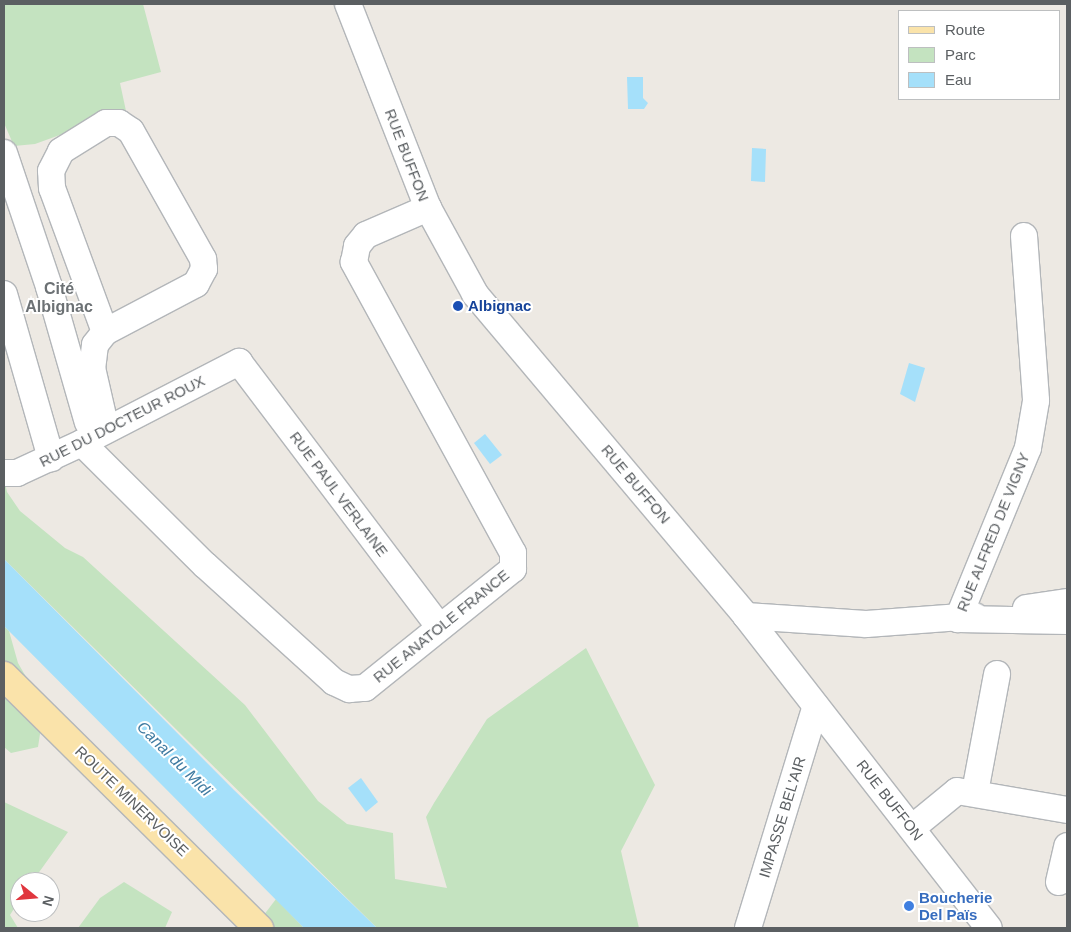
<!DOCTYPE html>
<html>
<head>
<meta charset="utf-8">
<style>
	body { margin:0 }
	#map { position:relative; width:1071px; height:932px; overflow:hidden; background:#ede9e3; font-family:Arial,sans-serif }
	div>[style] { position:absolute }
	.green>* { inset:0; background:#c4e3c0 }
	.water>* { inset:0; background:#a5e0fa }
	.roads { filter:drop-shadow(1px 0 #b3b6b9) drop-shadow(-1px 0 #b3b6b9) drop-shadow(0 1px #b3b6b9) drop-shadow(0 -1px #b3b6b9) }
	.minor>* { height:26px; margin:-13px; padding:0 13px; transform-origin:13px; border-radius:13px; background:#fff }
	.major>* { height:28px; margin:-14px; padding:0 14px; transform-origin:14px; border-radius:14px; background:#fae3aa }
	.dots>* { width:14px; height:14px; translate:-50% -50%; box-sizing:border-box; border:2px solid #fff; border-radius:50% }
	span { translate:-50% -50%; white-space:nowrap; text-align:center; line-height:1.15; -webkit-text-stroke:4px #fff; paint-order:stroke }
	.street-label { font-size:15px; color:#5b5f62 }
	.transit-label { font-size:15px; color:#164399; font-weight:700 }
	.left { translate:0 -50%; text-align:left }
	.shop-label { font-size:15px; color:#366cbe; font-weight:700 }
	.neighbourhood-label { font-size:16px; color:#6c7174; font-weight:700 }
	.water-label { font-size:16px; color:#417ca2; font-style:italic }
	.frame { position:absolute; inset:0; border:5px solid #5b5f62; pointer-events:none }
	.legend { position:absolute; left:898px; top:10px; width:162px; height:90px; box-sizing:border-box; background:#fff; border:1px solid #bdbfc0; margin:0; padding:6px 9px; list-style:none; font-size:15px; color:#5b5f62 }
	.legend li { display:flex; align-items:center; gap:10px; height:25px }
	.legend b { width:25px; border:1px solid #bdbfc0 }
	.north { position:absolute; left:10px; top:872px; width:50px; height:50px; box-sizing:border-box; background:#fff; border:1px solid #bdbfc0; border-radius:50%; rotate:107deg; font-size:14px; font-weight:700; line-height:20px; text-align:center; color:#5b5f62 }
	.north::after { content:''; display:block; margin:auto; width:18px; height:22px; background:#e0363e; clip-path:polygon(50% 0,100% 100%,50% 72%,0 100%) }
</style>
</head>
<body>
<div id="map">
	<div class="green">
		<div style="clip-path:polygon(4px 4px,143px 4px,161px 72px,120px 83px,126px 111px,35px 144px,14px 146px,4px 123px)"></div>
		<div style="clip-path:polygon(4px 478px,7px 492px,20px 511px,65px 548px,83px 557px,245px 705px,318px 801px,347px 824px,393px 833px,395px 879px,447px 888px,426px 817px,434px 803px,487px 719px,586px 648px,655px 785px,621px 851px,639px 928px,377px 928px,4px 559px)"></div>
		<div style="clip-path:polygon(4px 626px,9px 631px,18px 663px,44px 708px,38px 747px,11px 753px,4px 747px)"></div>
		<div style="clip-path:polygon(4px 802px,68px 832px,32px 882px,20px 882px,20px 899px,10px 915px,18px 928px,4px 928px)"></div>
		<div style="clip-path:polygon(124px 882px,172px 912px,165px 928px,78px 928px,100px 898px)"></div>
		<div style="clip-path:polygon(276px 899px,304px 928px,254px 928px)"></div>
	</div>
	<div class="water">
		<div style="clip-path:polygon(627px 77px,643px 77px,643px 98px,648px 103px,644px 109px,628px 109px)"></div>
		<div style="clip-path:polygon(752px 148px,766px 149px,765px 182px,751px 181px)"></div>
		<div style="clip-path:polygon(909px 363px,925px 368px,915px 402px,900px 394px)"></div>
		<div style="clip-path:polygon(485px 434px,502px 455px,490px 464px,474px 443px)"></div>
		<div style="clip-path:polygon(4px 559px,234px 790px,377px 928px,304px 928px,4px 626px)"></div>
		<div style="clip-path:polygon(361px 778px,378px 802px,366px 812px,348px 788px)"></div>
	</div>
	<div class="roads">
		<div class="minor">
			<div style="left:348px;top:4px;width:219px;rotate:68.6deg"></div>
			<div style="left:428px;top:208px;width:98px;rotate:61.3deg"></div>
			<div style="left:475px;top:294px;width:421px;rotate:49.9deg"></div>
			<div style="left:746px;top:616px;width:395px;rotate:52.1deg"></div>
			<div style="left:4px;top:153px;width:141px;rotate:71.4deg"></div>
			<div style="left:49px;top:287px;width:141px;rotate:74deg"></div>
			<div style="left:1024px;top:236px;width:165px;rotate:85.8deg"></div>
			<div style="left:1036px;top:401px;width:48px;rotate:99.7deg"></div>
			<div style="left:1028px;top:448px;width:185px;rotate:112.3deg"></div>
			<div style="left:958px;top:619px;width:109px;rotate:1.1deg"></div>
			<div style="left:4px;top:294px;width:171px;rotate:74deg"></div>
			<div style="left:105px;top:332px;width:153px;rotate:-110.2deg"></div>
			<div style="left:52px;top:188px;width:17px;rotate:-93deg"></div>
			<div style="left:51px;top:171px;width:22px;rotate:-63deg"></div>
			<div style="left:61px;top:151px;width:53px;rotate:-31.9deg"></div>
			<div style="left:106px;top:123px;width:13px"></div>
			<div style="left:119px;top:123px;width:14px;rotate:34deg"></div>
			<div style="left:131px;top:131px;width:147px;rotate:60.6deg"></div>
			<div style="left:203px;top:259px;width:10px;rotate:84deg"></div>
			<div style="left:204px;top:269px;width:17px;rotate:118deg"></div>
			<div style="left:196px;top:284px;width:103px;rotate:152.2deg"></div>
			<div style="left:105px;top:332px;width:16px;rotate:128deg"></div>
			<div style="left:95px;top:345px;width:23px;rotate:97deg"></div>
			<div style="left:92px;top:368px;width:63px;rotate:77.1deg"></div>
			<div style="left:82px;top:443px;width:173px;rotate:44.8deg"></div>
			<div style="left:205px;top:565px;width:174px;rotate:42.2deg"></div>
			<div style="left:334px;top:682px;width:17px;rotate:25deg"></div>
			<div style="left:349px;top:689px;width:16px;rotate:-4deg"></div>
			<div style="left:365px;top:688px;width:190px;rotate:-38.8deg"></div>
			<div style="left:513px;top:569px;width:16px;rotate:-90deg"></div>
			<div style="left:513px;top:553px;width:332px;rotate:-118.7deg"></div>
			<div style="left:354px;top:262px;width:16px;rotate:-79deg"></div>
			<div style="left:357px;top:246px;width:14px;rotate:-51deg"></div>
			<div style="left:366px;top:235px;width:68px;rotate:-23.5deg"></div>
			<div style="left:4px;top:473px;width:13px"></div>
			<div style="left:17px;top:473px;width:72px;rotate:-24.8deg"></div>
			<div style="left:82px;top:443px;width:177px;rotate:-27.3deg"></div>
			<div style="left:239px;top:362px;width:331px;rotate:52.9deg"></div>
			<div style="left:1026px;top:608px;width:41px;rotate:-8.3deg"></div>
			<div style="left:746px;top:616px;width:120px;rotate:3.8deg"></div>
			<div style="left:866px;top:624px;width:109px;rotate:-4.2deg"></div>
			<div style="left:975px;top:792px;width:120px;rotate:-79.4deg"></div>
			<div style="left:912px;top:828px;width:58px;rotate:-39.4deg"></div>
			<div style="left:957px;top:791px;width:112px;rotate:9.8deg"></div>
			<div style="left:1059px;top:882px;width:37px;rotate:-77deg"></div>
			<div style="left:748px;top:928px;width:232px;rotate:-73deg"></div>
		</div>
		<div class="major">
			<div style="left:4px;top:676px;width:359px;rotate:44.7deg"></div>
		</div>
	</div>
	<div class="dots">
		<div style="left:458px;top:306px;background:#1a4fb4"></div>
		<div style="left:909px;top:906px;background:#3f7fe0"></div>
	</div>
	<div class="street-label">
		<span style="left:407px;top:155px;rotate:69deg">RUE BUFFON</span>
		<span style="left:122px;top:421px;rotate:-27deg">RUE DU DOCTEUR ROUX</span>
		<span style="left:636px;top:484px;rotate:50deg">RUE BUFFON</span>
		<span style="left:339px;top:494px;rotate:53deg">RUE PAUL VERLAINE</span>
		<span style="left:993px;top:532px;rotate:-68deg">RUE ALFRED DE VIGNY</span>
		<span style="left:441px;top:626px;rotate:-39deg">RUE ANATOLE FRANCE</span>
		<span style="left:890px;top:800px;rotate:52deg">RUE BUFFON</span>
		<span style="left:132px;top:801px;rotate:44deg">ROUTE MINERVOISE</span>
		<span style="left:782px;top:817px;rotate:-73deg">IMPASSE BEL'AIR</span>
	</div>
	<div class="transit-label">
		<span class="left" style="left:468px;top:306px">Albignac</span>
	</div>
	<div class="shop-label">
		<span class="left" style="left:919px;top:906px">Boucherie<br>Del Païs</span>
	</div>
	<div class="neighbourhood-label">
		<span style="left:59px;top:298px">Cité<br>Albignac</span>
	</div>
	<div class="water-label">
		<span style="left:174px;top:759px;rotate:45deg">Canal du Midi</span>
	</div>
	<div class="frame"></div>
	<ul class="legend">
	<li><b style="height:6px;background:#fae3aa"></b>Route</li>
	<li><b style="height:14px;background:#c4e3c0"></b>Parc</li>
	<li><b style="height:14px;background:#a5e0fa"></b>Eau</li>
	</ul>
	<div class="north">N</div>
</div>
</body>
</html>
